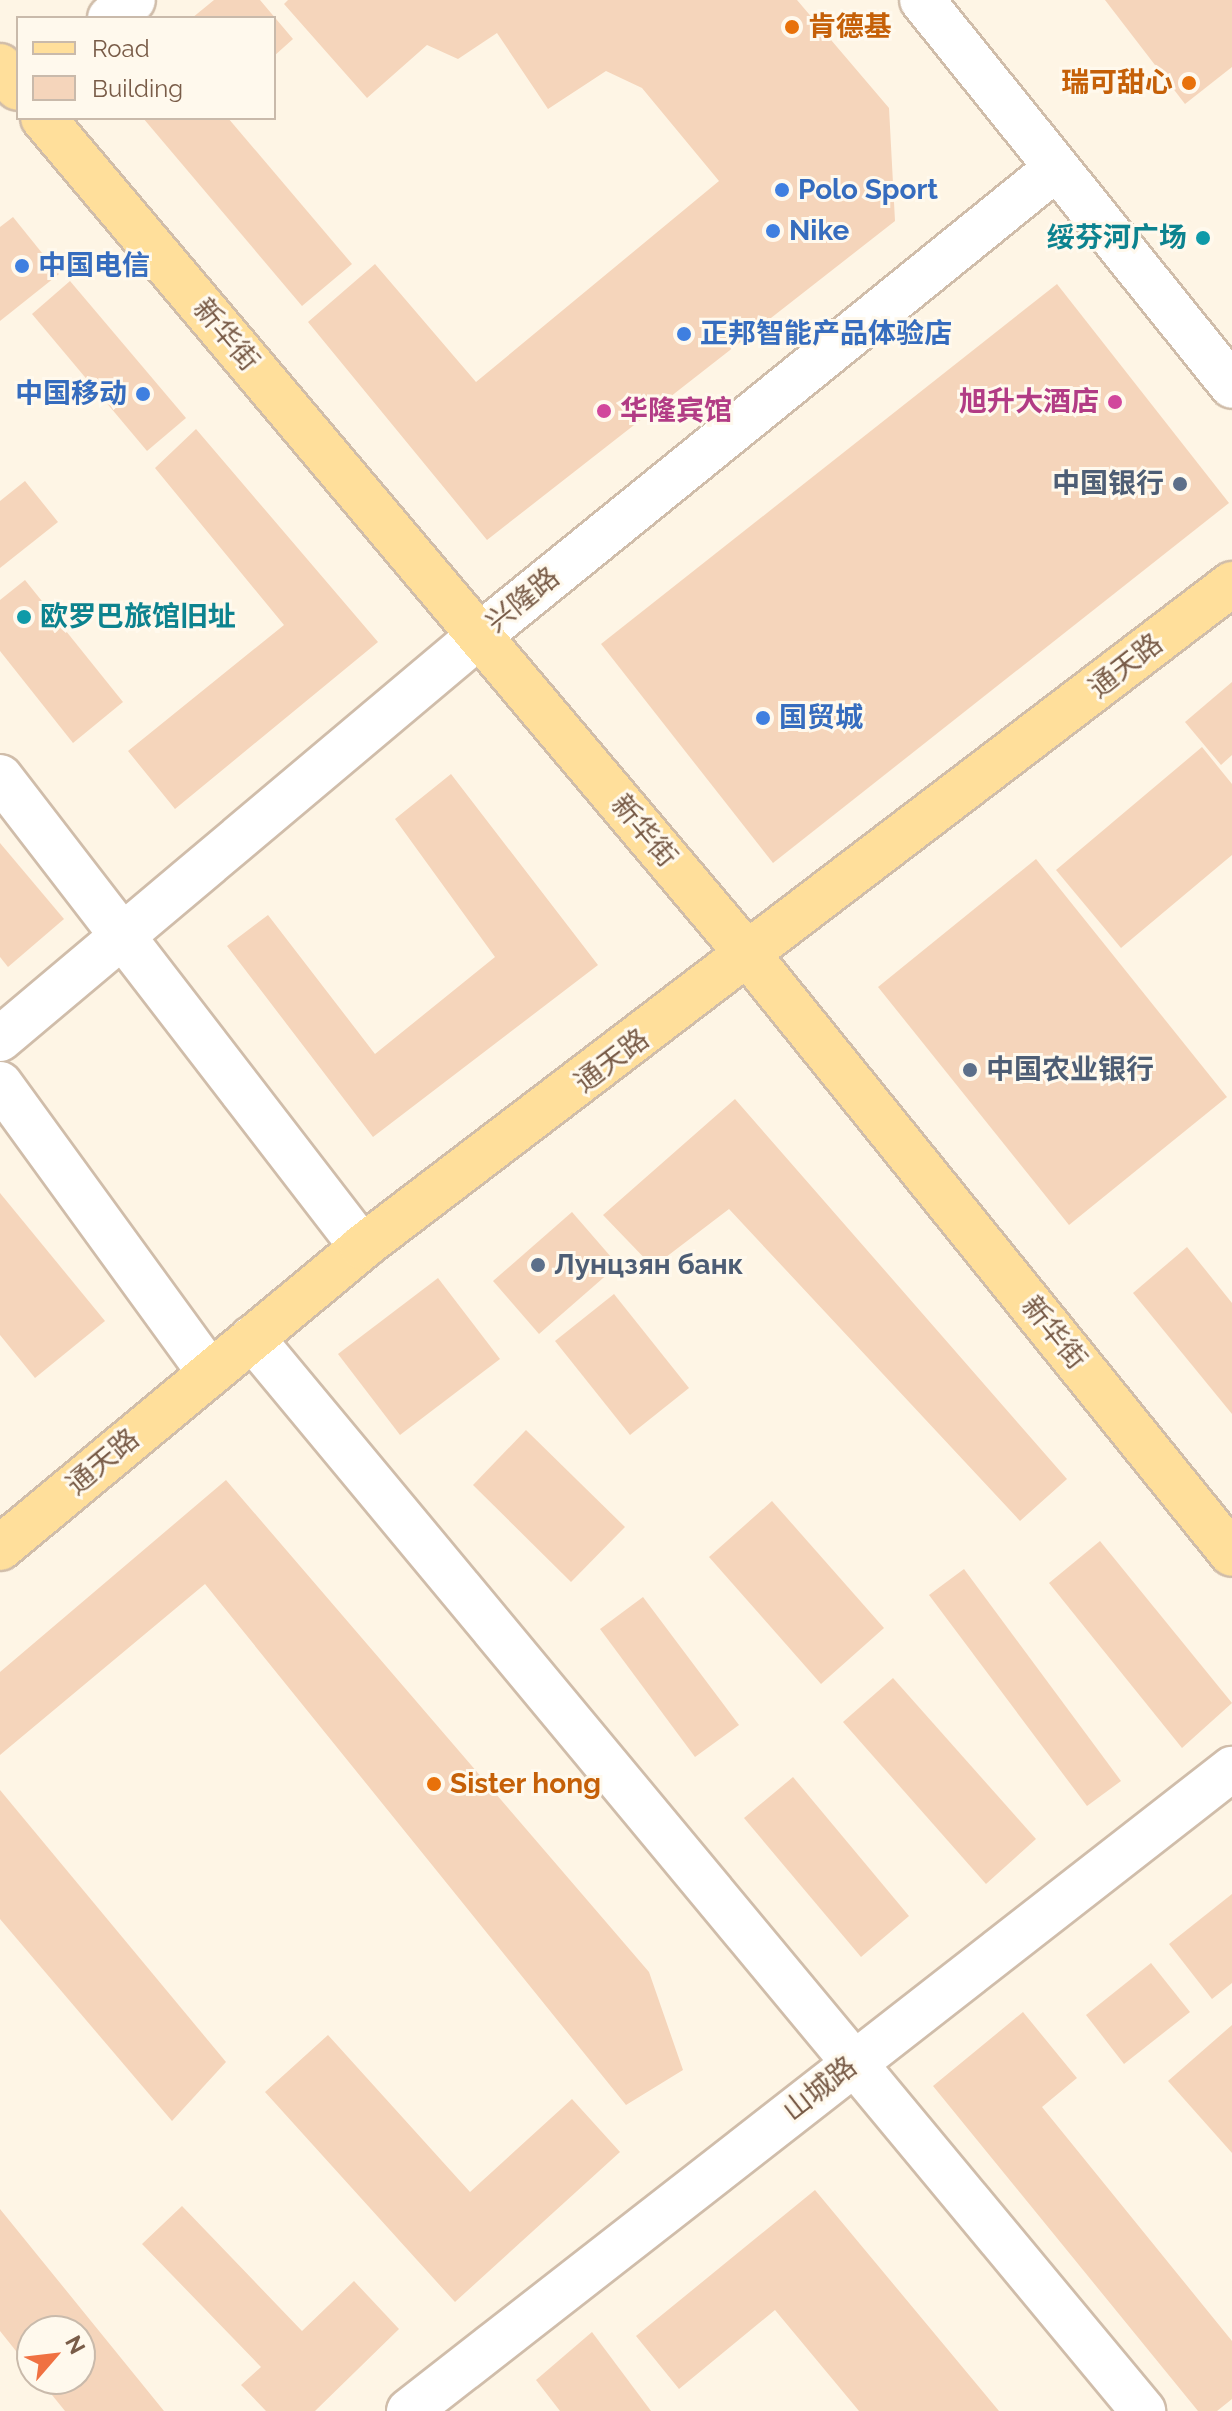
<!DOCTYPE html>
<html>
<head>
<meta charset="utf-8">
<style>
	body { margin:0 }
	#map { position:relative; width:1232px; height:2411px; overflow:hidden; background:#fef5e5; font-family:Raleway,"Noto Sans SC",sans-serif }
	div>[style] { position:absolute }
	.building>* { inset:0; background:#f5d5bb }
	.roads { filter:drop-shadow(2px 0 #d0bdaa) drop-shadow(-2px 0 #d0bdaa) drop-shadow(0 2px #d0bdaa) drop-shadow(0 -2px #d0bdaa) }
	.minor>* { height:44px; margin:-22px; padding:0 22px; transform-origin:22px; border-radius:22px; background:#fff }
	.major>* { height:44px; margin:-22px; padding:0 22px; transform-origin:22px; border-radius:22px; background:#ffdf9b }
	.dots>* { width:22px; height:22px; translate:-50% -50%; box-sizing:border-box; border:4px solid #fff9ed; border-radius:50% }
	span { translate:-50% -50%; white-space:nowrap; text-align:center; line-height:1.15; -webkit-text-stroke:6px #fff9ed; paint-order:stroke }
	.food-label { font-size:28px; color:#c56008; font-weight:700 }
	.left { translate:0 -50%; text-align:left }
	.right { translate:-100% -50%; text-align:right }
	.shop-label { font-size:28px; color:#366cbe; font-weight:700 }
	.culture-label { font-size:28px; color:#0d838f; font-weight:700 }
	.street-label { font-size:28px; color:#795c48 }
	.hotel-label { font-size:28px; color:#b23c85; font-weight:700 }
	.service-label { font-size:28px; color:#4e5e75; font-weight:700 }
	.legend { position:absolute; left:16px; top:16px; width:260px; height:104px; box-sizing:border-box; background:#fff9ed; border:2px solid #c9baab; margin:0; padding:10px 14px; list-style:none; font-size:24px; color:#795c48 }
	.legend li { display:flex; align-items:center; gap:16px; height:40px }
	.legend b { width:40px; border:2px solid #c9baab }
	.north { position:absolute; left:16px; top:2315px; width:80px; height:80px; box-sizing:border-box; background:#fff9ed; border:2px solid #c9baab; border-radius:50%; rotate:62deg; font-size:22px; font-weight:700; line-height:32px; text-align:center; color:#795c48 }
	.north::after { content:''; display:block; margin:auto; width:28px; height:36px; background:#f07142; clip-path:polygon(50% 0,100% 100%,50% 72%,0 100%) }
</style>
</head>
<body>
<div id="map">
	<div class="building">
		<div style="clip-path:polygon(214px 0,260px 0,293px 39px,274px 56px,274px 18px,192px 18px)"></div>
		<div style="clip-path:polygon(288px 0,797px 0,889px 108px,895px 221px,487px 540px,308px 322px,375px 264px,476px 382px,719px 181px,642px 88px,606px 71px,548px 109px,497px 33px,458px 59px,427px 45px,367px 98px,284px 4px)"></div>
		<div style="clip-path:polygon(1105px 0,1232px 0,1232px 67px,1185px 104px)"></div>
		<div style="clip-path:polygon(143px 118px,228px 118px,352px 264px,302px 306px)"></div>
		<div style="clip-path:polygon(13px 217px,59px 274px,0 321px,0 227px)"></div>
		<div style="clip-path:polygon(70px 281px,186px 418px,147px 451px,32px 314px)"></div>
		<div style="clip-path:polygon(1057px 284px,1229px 503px,773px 863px,601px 644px)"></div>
		<div style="clip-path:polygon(196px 429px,378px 642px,175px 809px,128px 751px,284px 625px,155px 468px)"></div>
		<div style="clip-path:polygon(25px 481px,58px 522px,0 568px,0 501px)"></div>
		<div style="clip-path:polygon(25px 580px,123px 702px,73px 743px,0 651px,0 600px)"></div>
		<div style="clip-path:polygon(1232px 682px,1232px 755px,1221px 765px,1185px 722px)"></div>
		<div style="clip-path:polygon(1202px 747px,1232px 784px,1232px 855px,1121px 948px,1056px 870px)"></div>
		<div style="clip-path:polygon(451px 774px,598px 965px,373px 1137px,227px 946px,268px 915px,375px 1054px,495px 957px,395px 819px)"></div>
		<div style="clip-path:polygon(0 843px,64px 919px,8px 967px,0 957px)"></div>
		<div style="clip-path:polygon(1036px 859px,1227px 1097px,1069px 1225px,878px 987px)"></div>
		<div style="clip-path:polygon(735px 1099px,1067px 1479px,1020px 1521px,729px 1209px,653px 1267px,603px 1215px)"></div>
		<div style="clip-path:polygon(0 1193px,105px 1321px,35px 1378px,0 1335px)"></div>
		<div style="clip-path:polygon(572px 1212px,618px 1265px,539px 1334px,493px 1281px)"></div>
		<div style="clip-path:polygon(1187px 1247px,1232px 1303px,1232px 1414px,1133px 1293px)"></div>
		<div style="clip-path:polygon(438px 1278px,500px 1359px,400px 1435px,338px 1354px)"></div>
		<div style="clip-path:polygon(614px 1294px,689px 1388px,630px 1435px,555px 1341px)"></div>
		<div style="clip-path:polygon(526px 1430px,625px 1527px,571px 1582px,473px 1485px)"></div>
		<div style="clip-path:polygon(226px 1480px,649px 1972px,683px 2070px,626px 2105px,205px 1584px,0 1755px,0 1672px)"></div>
		<div style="clip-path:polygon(772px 1501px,884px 1628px,821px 1684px,709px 1557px)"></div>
		<div style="clip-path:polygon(1100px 1541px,1232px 1703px,1182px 1748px,1049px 1583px)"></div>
		<div style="clip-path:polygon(964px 1569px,1121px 1781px,1087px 1806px,929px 1595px)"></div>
		<div style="clip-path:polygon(643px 1597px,739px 1725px,695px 1757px,600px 1629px)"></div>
		<div style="clip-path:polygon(893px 1678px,1036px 1839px,986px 1884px,843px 1722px)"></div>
		<div style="clip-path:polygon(793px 1777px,909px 1916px,861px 1957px,744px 1818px)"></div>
		<div style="clip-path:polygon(0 1790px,226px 2062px,172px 2121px,0 1919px)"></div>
		<div style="clip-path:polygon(1232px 1894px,1232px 1983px,1212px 1999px,1169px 1944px)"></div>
		<div style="clip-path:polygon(1151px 1963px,1190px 2012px,1124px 2064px,1086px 2015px)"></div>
		<div style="clip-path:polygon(1023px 2012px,1077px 2078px,1042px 2107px,1232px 2341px,1232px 2399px,1217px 2411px,1198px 2411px,933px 2086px)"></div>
		<div style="clip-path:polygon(1232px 2025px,1232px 2153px,1168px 2081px)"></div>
		<div style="clip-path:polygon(328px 2035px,470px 2192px,572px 2099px,620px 2152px,455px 2302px,265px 2092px)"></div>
		<div style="clip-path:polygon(815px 2190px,999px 2411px,859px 2411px,775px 2310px,679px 2389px,636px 2336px)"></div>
		<div style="clip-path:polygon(182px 2206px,302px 2331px,354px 2281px,399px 2329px,315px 2411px,266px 2411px,241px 2385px,261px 2367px,142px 2244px)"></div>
		<div style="clip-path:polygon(0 2209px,164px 2411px,65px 2411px,39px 2379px,80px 2379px,80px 2331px,32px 2331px,32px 2371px,0 2331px)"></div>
		<div style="clip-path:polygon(592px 2332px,651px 2411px,560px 2411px,536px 2380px)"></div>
	</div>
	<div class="roads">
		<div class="minor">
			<div style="left:922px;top:0;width:495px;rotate:51.2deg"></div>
			<div style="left:110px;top:18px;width:29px;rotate:-38deg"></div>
			<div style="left:0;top:777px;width:593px;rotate:52.4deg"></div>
			<div style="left:0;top:1039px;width:626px;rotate:-40.08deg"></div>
			<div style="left:479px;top:636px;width:740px;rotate:-39.02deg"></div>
			<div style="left:0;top:1084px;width:357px;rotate:54deg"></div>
			<div style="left:252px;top:1338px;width:1395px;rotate:50.29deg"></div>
			<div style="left:409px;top:2411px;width:1044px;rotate:-37.96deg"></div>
		</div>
		<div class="major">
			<div style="left:0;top:66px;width:28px;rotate:51deg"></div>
			<div style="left:43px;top:118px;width:1097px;rotate:49.88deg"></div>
			<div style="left:750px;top:957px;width:767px;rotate:51.08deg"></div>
			<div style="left:0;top:1548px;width:471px;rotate:-39.7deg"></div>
			<div style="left:362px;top:1247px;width:1094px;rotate:-37.31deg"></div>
		</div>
	</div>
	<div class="dots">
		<div style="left:792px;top:27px;background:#e8710a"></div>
		<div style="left:1189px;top:83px;background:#e8710a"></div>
		<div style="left:782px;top:190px;background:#3f7fe0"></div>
		<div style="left:773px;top:231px;background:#3f7fe0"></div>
		<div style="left:1203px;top:238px;background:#0f9aa8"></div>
		<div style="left:22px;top:266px;background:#3f7fe0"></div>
		<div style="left:684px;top:334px;background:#3f7fe0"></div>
		<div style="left:143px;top:394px;background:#3f7fe0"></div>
		<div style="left:1115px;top:402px;background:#d1479c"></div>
		<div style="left:604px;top:411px;background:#d1479c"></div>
		<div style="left:1180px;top:484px;background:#5c6f8a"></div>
		<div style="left:24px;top:617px;background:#0f9aa8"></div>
		<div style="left:763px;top:718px;background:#3f7fe0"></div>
		<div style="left:970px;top:1070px;background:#5c6f8a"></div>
		<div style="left:538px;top:1265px;background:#5c6f8a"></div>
		<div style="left:434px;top:1784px;background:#e8710a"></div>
	</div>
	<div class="food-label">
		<span class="left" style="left:808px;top:27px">肯德基</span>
		<span class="right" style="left:1173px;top:83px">瑞可甜心</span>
		<span class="left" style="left:450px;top:1784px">Sister hong</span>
	</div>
	<div class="shop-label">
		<span class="left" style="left:798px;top:190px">Polo Sport</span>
		<span class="left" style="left:789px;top:231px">Nike</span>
		<span class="left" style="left:38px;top:266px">中国电信</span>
		<span class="left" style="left:700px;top:334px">正邦智能产品体验店</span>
		<span class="right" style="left:127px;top:394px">中国移动</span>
		<span class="left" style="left:779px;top:718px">国贸城</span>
	</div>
	<div class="culture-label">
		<span class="right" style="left:1187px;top:238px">绥芬河广场</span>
		<span class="left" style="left:40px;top:617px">欧罗巴旅馆旧址</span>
	</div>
	<div class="street-label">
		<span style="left:226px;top:335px;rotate:50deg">新华街</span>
		<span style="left:523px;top:600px;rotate:-39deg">兴隆路</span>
		<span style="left:1126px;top:666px;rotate:-38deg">通天路</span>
		<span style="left:644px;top:831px;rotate:50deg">新华街</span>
		<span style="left:612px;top:1061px;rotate:-37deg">通天路</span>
		<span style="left:1054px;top:1333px;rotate:51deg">新华街</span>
		<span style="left:103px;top:1462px;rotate:-40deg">通天路</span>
		<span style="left:820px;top:2089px;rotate:-38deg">山城路</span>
	</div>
	<div class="hotel-label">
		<span class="right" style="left:1099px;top:402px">旭升大酒店</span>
		<span class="left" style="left:620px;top:411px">华隆宾馆</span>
	</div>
	<div class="service-label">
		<span class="right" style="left:1164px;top:484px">中国银行</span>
		<span class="left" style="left:986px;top:1070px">中国农业银行</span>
		<span class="left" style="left:554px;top:1265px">Лунцзян банк</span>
	</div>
	<ul class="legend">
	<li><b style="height:10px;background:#ffdf9b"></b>Road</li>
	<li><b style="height:22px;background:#f5d5bb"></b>Building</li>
	</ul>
	<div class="north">N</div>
</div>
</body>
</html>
